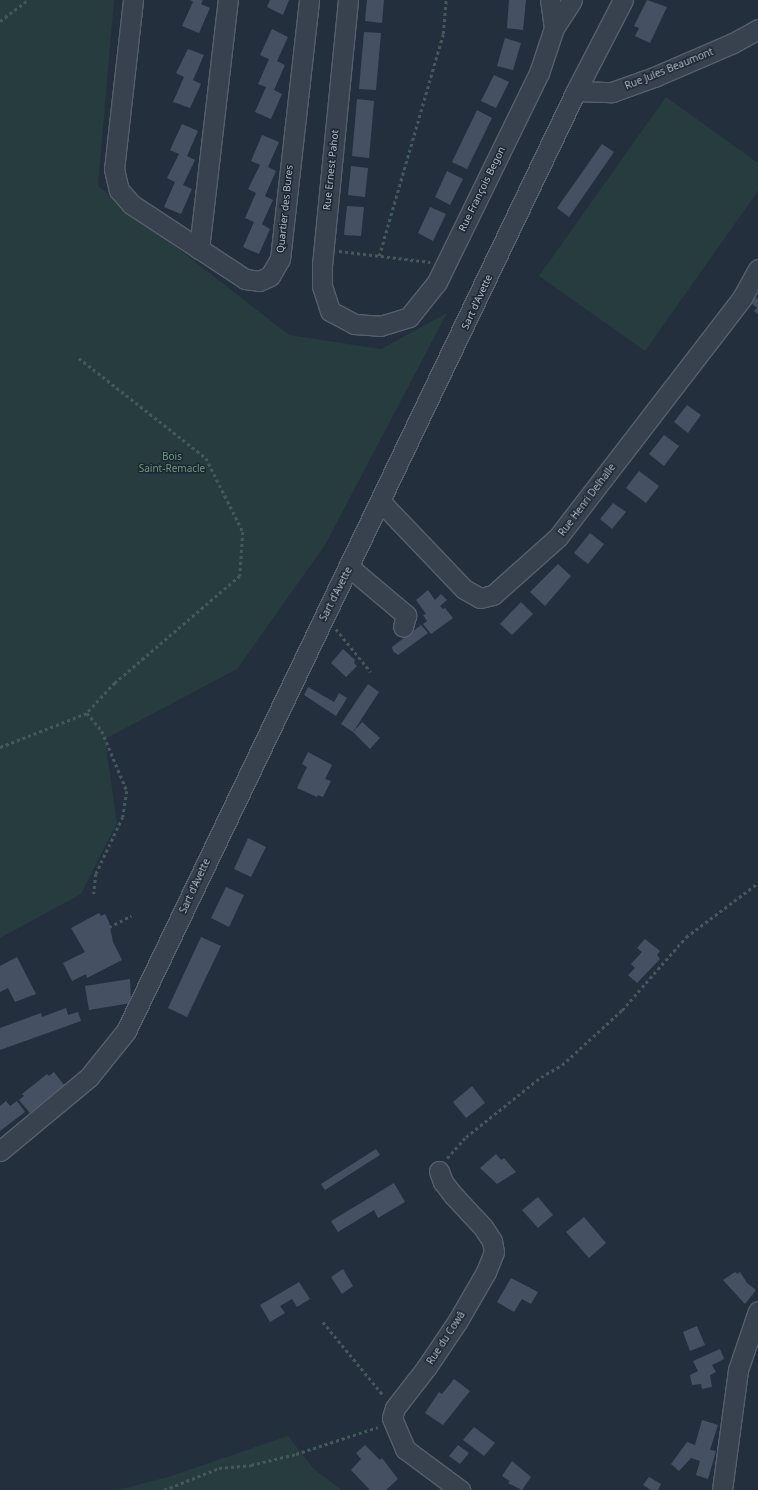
<!DOCTYPE html>
<html>
<head>
<meta charset="utf-8">
<style>
	body { margin:0 }
	#map { position:relative; width:758px; height:1490px; overflow:hidden; background:#242f3e; font-family:"Noto Sans",sans-serif }
	div>[style] { position:absolute }
	.green>* { inset:0; background:#263c3f }
	.building>* { inset:0; background:#455162 }
	.path>* { height:2.5px; margin-top:-1.25px; transform-origin:0; background:repeating-linear-gradient(90deg,#44595c 0 3px,transparent 0 6px) }
	.roads { filter:drop-shadow(1px 0 #565f6c) drop-shadow(-1px 0 #565f6c) drop-shadow(0 1px #565f6c) drop-shadow(0 -1px #565f6c) }
	.minor>* { height:19px; margin:-9.5px; padding:0 9.5px; transform-origin:9.5px; border-radius:9.5px; background:#38414e }
	span { translate:-50% -50%; white-space:nowrap; text-align:center; line-height:1.15; -webkit-text-stroke:3px #1d2633; paint-order:stroke }
	.street-label { font-size:10px; color:#b4bcc9 }
	.park-label { font-size:10px; color:#6b9a76 }
</style>
</head>
<body>
<div id="map">
	<div class="green">
		<div style="clip-path:polygon(0 0,114px 0,98px 186px,289px 335px,381px 349px,447px 313px,325px 545px,237px 669px,105px 739px,117px 823px,81px 894px,0 938px)"></div>
		<div style="clip-path:polygon(666px 97px,758px 163px,758px 191px,645px 351px,539px 276px)"></div>
		<div style="clip-path:polygon(288px 1436px,313px 1468px,341px 1490px,118px 1490px,168px 1477px)"></div>
	</div>
	<div class="building">
		<div style="clip-path:polygon(190px 0,203px 0,201px 4px,210px 8px,199px 33px,182px 26px,193px 2px)"></div>
		<div style="clip-path:polygon(270px 0,289px 0,283px 15px,267px 7px)"></div>
		<div style="clip-path:polygon(367px 0,384px 0,382px 23px,365px 21px)"></div>
		<div style="clip-path:polygon(509px 0,526px 0,523px 30px,507px 28px)"></div>
		<div style="clip-path:polygon(647px 0,667px 7px,650px 43px,635px 36px,639px 28px,634px 26px)"></div>
		<div style="clip-path:polygon(272px 29px,288px 37px,277px 61px,285px 65px,274px 90px,282px 94px,271px 119px,255px 112px,266px 87px,258px 84px,269px 59px,260px 55px)"></div>
		<div style="clip-path:polygon(364px 32px,381px 33px,376px 90px,359px 89px)"></div>
		<div style="clip-path:polygon(505px 38px,521px 43px,513px 70px,497px 66px)"></div>
		<div style="clip-path:polygon(188px 49px,204px 55px,193px 80px,201px 84px,190px 108px,173px 102px,184px 77px,176px 73px)"></div>
		<div style="clip-path:polygon(494px 75px,509px 82px,496px 108px,481px 101px)"></div>
		<div style="clip-path:polygon(357px 99px,374px 101px,369px 158px,352px 156px)"></div>
		<div style="clip-path:polygon(477px 110px,492px 118px,467px 169px,452px 162px)"></div>
		<div style="clip-path:polygon(182px 124px,198px 131px,187px 156px,195px 160px,183px 185px,192px 189px,181px 214px,164px 207px,175px 182px,167px 178px,179px 154px,170px 150px)"></div>
		<div style="clip-path:polygon(262px 135px,279px 142px,268px 167px,276px 171px,265px 196px,273px 200px,262px 224px,270px 229px,259px 254px,243px 247px,254px 222px,245px 218px,256px 193px,248px 189px,260px 165px,251px 161px)"></div>
		<div style="clip-path:polygon(602px 144px,614px 152px,569px 217px,557px 208px)"></div>
		<div style="clip-path:polygon(351px 166px,368px 168px,365px 197px,348px 195px)"></div>
		<div style="clip-path:polygon(447px 171px,463px 179px,450px 205px,435px 197px)"></div>
		<div style="clip-path:polygon(347px 206px,364px 207px,361px 236px,344px 235px)"></div>
		<div style="clip-path:polygon(430px 207px,446px 214px,433px 241px,418px 233px)"></div>
		<div style="clip-path:polygon(752px 295px,758px 299px,758px 314px,754px 311px,757px 308px,748px 300px)"></div>
		<div style="clip-path:polygon(687px 405px,701px 415px,688px 433px,674px 422px)"></div>
		<div style="clip-path:polygon(664px 435px,679px 446px,664px 466px,649px 454px)"></div>
		<div style="clip-path:polygon(639px 471px,659px 486px,646px 503px,626px 488px)"></div>
		<div style="clip-path:polygon(613px 503px,626px 512px,612px 529px,600px 519px)"></div>
		<div style="clip-path:polygon(590px 533px,604px 544px,588px 564px,574px 553px)"></div>
		<div style="clip-path:polygon(558px 564px,571px 576px,545px 606px,530px 592px)"></div>
		<div style="clip-path:polygon(428px 590px,435px 600px,441px 594px,447px 600px,440px 606px,443px 609px,445px 608px,453px 618px,431px 634px,423px 624px,427px 621px,423px 615px,426px 614px,416px 600px)"></div>
		<div style="clip-path:polygon(521px 602px,533px 614px,512px 635px,500px 624px)"></div>
		<div style="clip-path:polygon(421px 625px,428px 633px,398px 655px,393px 651px,392px 647px)"></div>
		<div style="clip-path:polygon(343px 649px,355px 660px,354px 663px,357px 666px,346px 677px,331px 663px)"></div>
		<div style="clip-path:polygon(368px 684px,379px 692px,353px 732px,341px 724px)"></div>
		<div style="clip-path:polygon(308px 687px,334px 702px,339px 693px,347px 698px,336px 716px,304px 695px)"></div>
		<div style="clip-path:polygon(362px 722px,380px 738px,370px 749px,353px 732px)"></div>
		<div style="clip-path:polygon(308px 752px,332px 765px,325px 779px,331px 781px,323px 797px,318px 795px,317px 797px,297px 788px,307px 767px,302px 764px)"></div>
		<div style="clip-path:polygon(248px 838px,266px 847px,251px 877px,234px 869px)"></div>
		<div style="clip-path:polygon(226px 887px,244px 895px,229px 927px,211px 918px)"></div>
		<div style="clip-path:polygon(99px 913px,101px 916px,105px 914px,109px 922px,113px 942px,122px 960px,87px 978px,86px 974px,72px 981px,63px 963px,85px 952px,71px 928px)"></div>
		<div style="clip-path:polygon(201px 937px,221px 946px,187px 1017px,168px 1008px)"></div>
		<div style="clip-path:polygon(645px 939px,660px 951px,657px 955px,660px 959px,637px 983px,628px 975px,635px 968px,631px 964px,642px 952px,637px 948px)"></div>
		<div style="clip-path:polygon(17px 957px,36px 994px,15px 1002px,8px 988px,0 992px,0 966px)"></div>
		<div style="clip-path:polygon(130px 979px,131px 1003px,89px 1010px,85px 986px)"></div>
		<div style="clip-path:polygon(66px 1008px,68px 1015px,78px 1012px,81px 1021px,0 1050px,0 1028px,41px 1013px,42px 1017px)"></div>
		<div style="clip-path:polygon(54px 1072px,64px 1085px,30px 1113px,19px 1100px,24px 1096px,22px 1094px,47px 1074px,49px 1076px)"></div>
		<div style="clip-path:polygon(472px 1086px,485px 1103px,466px 1118px,453px 1102px)"></div>
		<div style="clip-path:polygon(6px 1101px,10px 1106px,17px 1101px,25px 1112px,0 1131px,0 1106px)"></div>
		<div style="clip-path:polygon(376px 1149px,380px 1155px,325px 1190px,321px 1184px)"></div>
		<div style="clip-path:polygon(496px 1154px,501px 1160px,504px 1158px,516px 1172px,497px 1184px,480px 1168px)"></div>
		<div style="clip-path:polygon(394px 1183px,405px 1202px,378px 1218px,374px 1210px,338px 1232px,331px 1221px)"></div>
		<div style="clip-path:polygon(538px 1197px,553px 1215px,538px 1228px,522px 1210px)"></div>
		<div style="clip-path:polygon(584px 1217px,606px 1243px,589px 1258px,566px 1232px)"></div>
		<div style="clip-path:polygon(343px 1269px,353px 1286px,342px 1294px,331px 1277px)"></div>
		<div style="clip-path:polygon(735px 1272px,737px 1274px,740px 1272px,747px 1283px,756px 1290px,745px 1304px,723px 1280px)"></div>
		<div style="clip-path:polygon(511px 1278px,538px 1292px,531px 1304px,522px 1299px,514px 1312px,497px 1302px)"></div>
		<div style="clip-path:polygon(299px 1282px,310px 1299px,297px 1307px,292px 1299px,280px 1306px,285px 1313px,270px 1322px,260px 1305px)"></div>
		<div style="clip-path:polygon(697px 1326px,705px 1345px,690px 1351px,683px 1332px)"></div>
		<div style="clip-path:polygon(720px 1349px,724px 1359px,712px 1365px,716px 1372px,710px 1375px,712px 1387px,702px 1389px,701px 1384px,692px 1385px,690px 1375px,698px 1371px,693px 1361px)"></div>
		<div style="clip-path:polygon(454px 1379px,470px 1391px,443px 1425px,425px 1413px,439px 1392px,442px 1394px)"></div>
		<div style="clip-path:polygon(702px 1420px,718px 1425px,710px 1450px,716px 1451px,708px 1479px,696px 1475px,700px 1461px,691px 1458px,679px 1471px,671px 1464px,687px 1442px,695px 1445px)"></div>
		<div style="clip-path:polygon(474px 1427px,495px 1443px,484px 1456px,463px 1440px)"></div>
		<div style="clip-path:polygon(365px 1445px,380px 1460px,382px 1458px,398px 1479px,386px 1490px,370px 1490px,351px 1470px,361px 1459px,356px 1453px)"></div>
		<div style="clip-path:polygon(458px 1445px,469px 1453px,460px 1464px,449px 1456px)"></div>
		<div style="clip-path:polygon(512px 1461px,531px 1477px,522px 1490px,508px 1483px,510px 1481px,502px 1476px)"></div>
		<div style="clip-path:polygon(649px 1477px,661px 1484px,658px 1490px,651px 1490px,643px 1485px)"></div>
	</div>
	<div class="path">
		<div style="left:0;top:21px;width:35px;rotate:-37deg"></div>
		<div style="left:339px;top:251px;width:92px;rotate:6.9deg"></div>
		<div style="left:379px;top:256px;width:231px;rotate:-73.9deg"></div>
		<div style="left:443px;top:34px;width:34px;rotate:-85deg"></div>
		<div style="left:79px;top:358px;width:162px;rotate:38.2deg"></div>
		<div style="left:206px;top:458px;width:83px;rotate:63.4deg"></div>
		<div style="left:243px;top:532px;width:44px;rotate:93.9deg"></div>
		<div style="left:240px;top:576px;width:165px;rotate:139.4deg"></div>
		<div style="left:115px;top:683px;width:41px;rotate:133deg"></div>
		<div style="left:87px;top:713px;width:23px;rotate:50deg"></div>
		<div style="left:102px;top:731px;width:65px;rotate:67.4deg"></div>
		<div style="left:127px;top:791px;width:26px;rotate:99deg"></div>
		<div style="left:123px;top:817px;width:63px;rotate:115.3deg"></div>
		<div style="left:96px;top:874px;width:20px;rotate:96deg"></div>
		<div style="left:336px;top:629px;width:55px;rotate:50.9deg"></div>
		<div style="left:0;top:747px;width:93px;rotate:-21.3deg"></div>
		<div style="left:109px;top:927px;width:25px;rotate:-27deg"></div>
		<div style="left:447px;top:1158px;width:28px;rotate:-48deg"></div>
		<div style="left:466px;top:1137px;width:96px;rotate:-38.7deg"></div>
		<div style="left:541px;top:1077px;width:24px;rotate:-30deg"></div>
		<div style="left:562px;top:1065px;width:81px;rotate:-42.5deg"></div>
		<div style="left:622px;top:1010px;width:97px;rotate:-48.8deg"></div>
		<div style="left:686px;top:937px;width:90px;rotate:-36.9deg"></div>
		<div style="left:323px;top:1322px;width:96px;rotate:50.5deg"></div>
		<div style="left:164px;top:1490px;width:59px;rotate:-21.8deg"></div>
		<div style="left:219px;top:1468px;width:32px;rotate:-5deg"></div>
		<div style="left:251px;top:1465px;width:46px;rotate:-13.7deg"></div>
		<div style="left:296px;top:1454px;width:86px;rotate:-18.2deg"></div>
	</div>
	<div class="roads">
		<div class="minor">
			<div style="left:133px;top:0;width:170px;rotate:96.4deg"></div>
			<div style="left:114px;top:169px;width:22px;rotate:77deg"></div>
			<div style="left:119px;top:190px;width:18px;rotate:49deg"></div>
			<div style="left:131px;top:204px;width:136px;rotate:33.3deg"></div>
			<div style="left:245px;top:279px;width:14px;rotate:8deg"></div>
			<div style="left:259px;top:281px;width:12px;rotate:-24deg"></div>
			<div style="left:270px;top:276px;width:20px;rotate:-60deg"></div>
			<div style="left:280px;top:259px;width:261px;rotate:-83.6deg"></div>
			<div style="left:348px;top:0;width:265px;rotate:95.6deg"></div>
			<div style="left:322px;top:264px;width:22px;rotate:90deg"></div>
			<div style="left:322px;top:286px;width:26px;rotate:72deg"></div>
			<div style="left:330px;top:311px;width:27px;rotate:28deg"></div>
			<div style="left:354px;top:324px;width:26px;rotate:4deg"></div>
			<div style="left:380px;top:326px;width:30px;rotate:-17deg"></div>
			<div style="left:409px;top:317px;width:45px;rotate:-51.3deg"></div>
			<div style="left:437px;top:282px;width:233px;rotate:-64deg"></div>
			<div style="left:539px;top:73px;width:47px;rotate:-71.6deg"></div>
			<div style="left:554px;top:28px;width:28px;rotate:-98deg"></div>
			<div style="left:554px;top:28px;width:33px;rotate:-57deg"></div>
			<div style="left:576px;top:91px;width:36px;rotate:2deg"></div>
			<div style="left:612px;top:92px;width:45px;rotate:-19.7deg"></div>
			<div style="left:654px;top:77px;width:86px;rotate:-23.3deg"></div>
			<div style="left:733px;top:43px;width:29px;rotate:-29deg"></div>
			<div style="left:199px;top:249px;width:251px;rotate:-83.4deg"></div>
			<div style="left:380px;top:501px;width:122px;rotate:46.3deg"></div>
			<div style="left:464px;top:589px;width:18px;rotate:29deg"></div>
			<div style="left:480px;top:598px;width:13px;rotate:-13deg"></div>
			<div style="left:493px;top:595px;width:87px;rotate:-41.7deg"></div>
			<div style="left:558px;top:537px;width:302px;rotate:-52.4deg"></div>
			<div style="left:742px;top:298px;width:33px;rotate:-61deg"></div>
			<div style="left:349px;top:567px;width:75px;rotate:40.1deg"></div>
			<div style="left:406px;top:615px;width:12px;rotate:104deg"></div>
			<div style="left:0;top:1151px;width:116px;rotate:-39.7deg"></div>
			<div style="left:89px;top:1077px;width:59px;rotate:-51.2deg"></div>
			<div style="left:126px;top:1031px;width:1042px;rotate:-64.42deg"></div>
			<div style="left:576px;top:91px;width:102px;rotate:-62.7deg"></div>
			<div style="left:439px;top:1171px;width:12px;rotate:70deg"></div>
			<div style="left:443px;top:1182px;width:18px;rotate:52deg"></div>
			<div style="left:454px;top:1196px;width:42px;rotate:46.9deg"></div>
			<div style="left:483px;top:1227px;width:17px;rotate:57deg"></div>
			<div style="left:492px;top:1241px;width:11px;rotate:80deg"></div>
			<div style="left:494px;top:1252px;width:22px;rotate:112deg"></div>
			<div style="left:486px;top:1272px;width:58px;rotate:120.1deg"></div>
			<div style="left:457px;top:1322px;width:55px;rotate:124deg"></div>
			<div style="left:426px;top:1368px;width:51px;rotate:127.8deg"></div>
			<div style="left:395px;top:1408px;width:10px;rotate:107deg"></div>
			<div style="left:392px;top:1418px;width:34px;rotate:67deg"></div>
			<div style="left:405px;top:1449px;width:69px;rotate:36.7deg"></div>
			<div style="left:722px;top:1490px;width:121px;rotate:-82.4deg"></div>
			<div style="left:738px;top:1370px;width:62px;rotate:-71.3deg"></div>
		</div>
	</div>
	<div class="street-label">
		<span style="left:669px;top:69px;rotate:-22deg">Rue Jules Beaumont</span>
		<span style="left:331px;top:170px;rotate:-84deg">Rue Ernest Pahot</span>
		<span style="left:482px;top:189px;rotate:-64deg">Rue François Begon</span>
		<span style="left:285px;top:209px;rotate:-84deg">Quartier des Bures</span>
		<span style="left:477px;top:302px;rotate:-65deg">Sart d'Avette</span>
		<span style="left:587px;top:500px;rotate:-53deg">Rue Henri Delhalle</span>
		<span style="left:336px;top:594px;rotate:-63deg">Sart d'Avette</span>
		<span style="left:195px;top:886px;rotate:-65deg">Sart d'Avette</span>
		<span style="left:446px;top:1338px;rotate:-57deg">Rue du Cowâ</span>
	</div>
	<div class="park-label">
		<span style="left:172px;top:462px">Bois<br>Saint-Remacle</span>
	</div>
</div>
</body>
</html>
